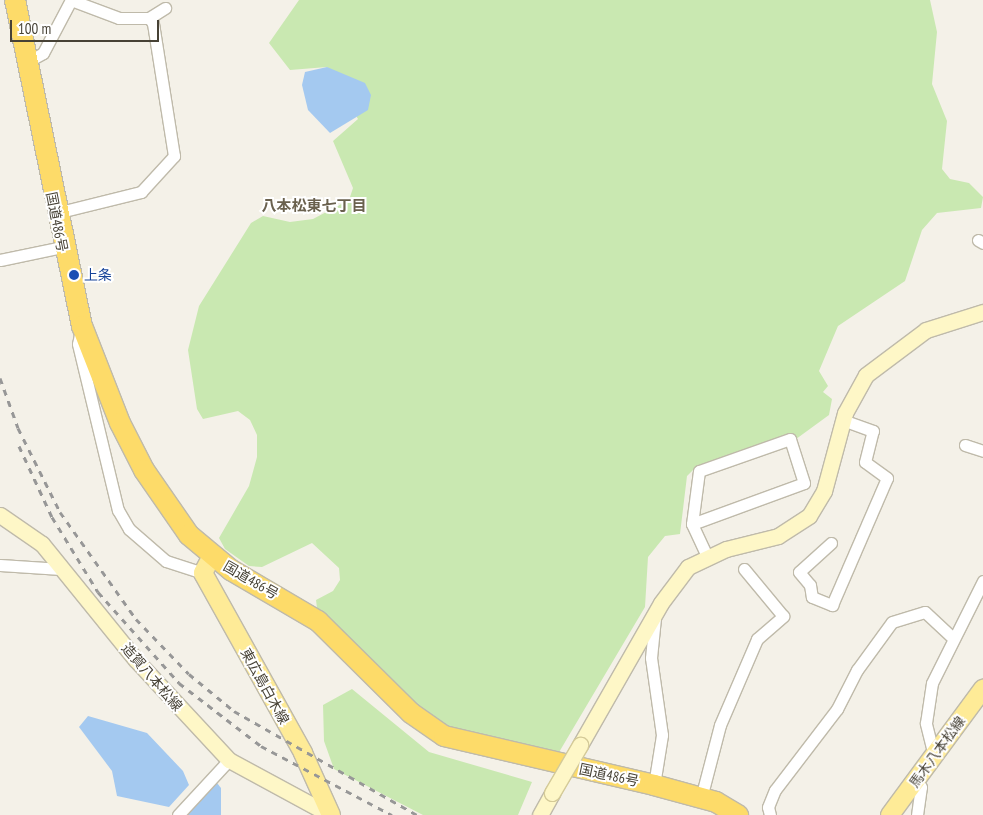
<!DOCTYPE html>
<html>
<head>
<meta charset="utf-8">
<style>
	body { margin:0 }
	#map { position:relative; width:983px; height:815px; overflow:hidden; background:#f4f1e8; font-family:"PT Sans Narrow","Noto Sans JP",sans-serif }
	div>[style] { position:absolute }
	.green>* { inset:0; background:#c9e8b1 }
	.water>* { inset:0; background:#a4c9f0 }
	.roads { filter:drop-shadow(1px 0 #bfbaaa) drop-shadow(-1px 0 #bfbaaa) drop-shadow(0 1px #bfbaaa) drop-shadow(0 -1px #bfbaaa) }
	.street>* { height:11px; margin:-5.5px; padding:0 5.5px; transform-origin:5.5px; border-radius:5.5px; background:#fff }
	.secondary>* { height:15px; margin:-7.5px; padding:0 7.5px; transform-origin:7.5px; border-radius:7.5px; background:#fef7c7 }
	.primary>* { height:18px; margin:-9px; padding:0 9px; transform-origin:9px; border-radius:9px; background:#feeb97 }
	.highway>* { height:20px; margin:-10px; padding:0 10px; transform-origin:10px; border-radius:10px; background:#fddb69 }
	.rail>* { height:3px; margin-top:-1.5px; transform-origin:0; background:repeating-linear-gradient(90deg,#979797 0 6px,transparent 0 12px) }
	.bridges { filter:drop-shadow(1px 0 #d4ca98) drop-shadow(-1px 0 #d4ca98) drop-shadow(0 1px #d4ca98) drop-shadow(0 -1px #d4ca98) }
	.secondary-bridge>* { height:15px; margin:-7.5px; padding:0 7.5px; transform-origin:7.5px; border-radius:7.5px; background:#fef7c7 }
	.dots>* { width:14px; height:14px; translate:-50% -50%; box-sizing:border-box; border:2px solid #fff; border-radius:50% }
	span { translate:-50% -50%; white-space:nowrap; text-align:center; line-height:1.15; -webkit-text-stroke:4px #fff; paint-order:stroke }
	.street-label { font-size:14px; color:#474236 }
	.transit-label { font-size:14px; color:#164399 }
	.left { translate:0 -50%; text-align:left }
	.neighbourhood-label { font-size:15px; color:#6a614e; font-weight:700 }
	.scale { position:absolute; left:10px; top:20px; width:149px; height:22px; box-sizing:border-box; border:2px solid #474236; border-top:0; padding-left:6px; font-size:15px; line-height:18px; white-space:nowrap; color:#474236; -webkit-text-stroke:4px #fff; paint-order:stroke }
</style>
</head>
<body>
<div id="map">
	<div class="green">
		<div style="clip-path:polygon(299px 0,930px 0,937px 32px,932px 84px,947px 121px,942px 169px,950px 179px,969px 183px,983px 197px,981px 208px,937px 213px,922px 230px,905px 281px,838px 326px,819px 371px,828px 386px,823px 392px,832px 399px,829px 415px,792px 442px,696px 467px,687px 476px,680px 534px,665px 536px,648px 557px,645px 607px,555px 759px,436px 725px,317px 608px,316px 600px,333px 591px,340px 580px,339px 568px,312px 543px,262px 567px,249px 566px,225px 549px,219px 538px,249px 486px,257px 457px,257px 435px,250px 420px,238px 411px,203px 419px,197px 409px,188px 350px,199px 306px,251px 223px,263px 216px,290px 222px,313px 219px,349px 200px,353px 188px,333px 141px,358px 119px,327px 67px,290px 70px,269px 43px)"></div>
		<div style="clip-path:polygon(352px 689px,429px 752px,532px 782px,518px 815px,423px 815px,334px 769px,324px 741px,323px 705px)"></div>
	</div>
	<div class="water">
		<div style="clip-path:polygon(327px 67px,365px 83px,371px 95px,368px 110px,330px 133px,308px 110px,302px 85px,305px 72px)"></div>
		<div style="clip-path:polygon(88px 716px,147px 733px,183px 771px,189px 785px,169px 807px,117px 796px,112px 771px,79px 727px)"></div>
		<div style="clip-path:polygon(217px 783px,221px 788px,221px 815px,184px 815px)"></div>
	</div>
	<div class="roads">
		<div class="street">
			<div style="left:149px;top:18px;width:19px;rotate:-32deg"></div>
			<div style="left:27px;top:62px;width:18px;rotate:-29deg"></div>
			<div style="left:43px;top:53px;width:60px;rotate:-62.2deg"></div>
			<div style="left:56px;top:213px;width:88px;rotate:-13.9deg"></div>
			<div style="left:141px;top:192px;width:49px;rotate:-47.5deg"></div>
			<div style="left:174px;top:156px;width:135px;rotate:-99deg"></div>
			<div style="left:153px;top:23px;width:6px;rotate:-129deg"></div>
			<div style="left:149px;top:18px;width:30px;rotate:180deg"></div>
			<div style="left:119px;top:18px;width:51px;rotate:-159.4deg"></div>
			<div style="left:978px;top:240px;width:6px;rotate:31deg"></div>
			<div style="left:0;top:260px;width:63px;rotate:-11.8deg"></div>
			<div style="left:81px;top:330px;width:14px;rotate:102deg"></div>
			<div style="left:78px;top:344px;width:171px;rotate:76.5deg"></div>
			<div style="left:118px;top:510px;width:22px;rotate:60deg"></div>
			<div style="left:129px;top:529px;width:49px;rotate:40.9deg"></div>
			<div style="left:166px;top:561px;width:39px;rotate:18deg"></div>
			<div style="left:965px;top:445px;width:19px;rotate:18deg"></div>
			<div style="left:692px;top:524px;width:119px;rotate:-20.1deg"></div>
			<div style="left:804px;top:483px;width:46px;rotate:-107.7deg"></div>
			<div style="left:790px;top:439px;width:96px;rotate:160.6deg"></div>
			<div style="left:699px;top:471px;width:53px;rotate:97.5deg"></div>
			<div style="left:692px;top:524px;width:35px;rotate:65deg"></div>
			<div style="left:831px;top:543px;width:43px;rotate:137.8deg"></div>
			<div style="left:799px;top:572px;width:17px;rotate:50deg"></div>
			<div style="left:810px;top:585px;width:12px;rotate:81deg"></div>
			<div style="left:812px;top:597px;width:22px;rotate:22deg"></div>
			<div style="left:832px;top:605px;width:138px;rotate:-66.6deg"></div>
			<div style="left:887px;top:478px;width:27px;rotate:-144deg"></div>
			<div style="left:865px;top:462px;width:32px;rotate:-76deg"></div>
			<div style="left:873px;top:431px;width:32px;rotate:-160deg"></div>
			<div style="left:0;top:565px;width:61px;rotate:3.8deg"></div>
			<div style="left:934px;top:756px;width:34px;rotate:-104deg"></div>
			<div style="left:926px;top:723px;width:40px;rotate:-81.5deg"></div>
			<div style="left:932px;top:683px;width:114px;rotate:-63.4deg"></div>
			<div style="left:654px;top:785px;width:51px;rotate:-80.9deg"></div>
			<div style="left:662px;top:735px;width:78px;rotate:-98.1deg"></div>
			<div style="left:651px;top:658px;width:40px;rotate:-84.3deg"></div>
			<div style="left:701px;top:798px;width:75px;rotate:-75.4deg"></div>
			<div style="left:720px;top:725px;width:94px;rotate:-66.7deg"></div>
			<div style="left:757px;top:639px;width:35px;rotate:-41deg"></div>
			<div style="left:783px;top:616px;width:61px;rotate:-129.7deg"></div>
			<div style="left:178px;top:815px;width:75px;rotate:-47.2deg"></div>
			<div style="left:770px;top:815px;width:8px;rotate:-104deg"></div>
			<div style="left:768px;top:807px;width:18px;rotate:-68deg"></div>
			<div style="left:775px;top:790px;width:102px;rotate:-52.6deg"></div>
			<div style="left:837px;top:709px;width:44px;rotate:-62.9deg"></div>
			<div style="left:857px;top:670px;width:59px;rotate:-53.9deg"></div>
			<div style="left:892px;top:622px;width:34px;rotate:-17deg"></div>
			<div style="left:925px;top:612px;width:37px;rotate:43deg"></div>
			<div style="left:917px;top:815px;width:28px;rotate:-82deg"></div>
			<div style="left:921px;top:787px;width:8px;rotate:-120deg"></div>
		</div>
		<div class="secondary">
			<div style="left:0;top:515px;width:51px;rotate:34.6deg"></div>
			<div style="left:42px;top:544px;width:149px;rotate:51deg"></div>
			<div style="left:136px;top:660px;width:137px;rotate:47.1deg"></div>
			<div style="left:229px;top:760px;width:111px;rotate:28.4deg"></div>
			<div style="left:580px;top:745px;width:163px;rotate:-60.3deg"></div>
			<div style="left:661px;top:603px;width:45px;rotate:-53.1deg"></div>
			<div style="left:688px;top:567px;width:42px;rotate:-25.3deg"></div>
			<div style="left:726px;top:549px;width:54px;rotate:-14deg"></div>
			<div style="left:778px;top:536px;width:37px;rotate:-33deg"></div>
			<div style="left:809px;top:516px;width:29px;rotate:-59deg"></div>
			<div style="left:824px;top:491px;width:81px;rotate:-74.9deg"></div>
			<div style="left:845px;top:413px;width:43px;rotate:-61.1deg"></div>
			<div style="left:866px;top:375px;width:75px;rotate:-36.9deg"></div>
			<div style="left:926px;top:330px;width:60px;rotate:-17.5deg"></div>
			<div style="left:540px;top:815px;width:25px;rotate:-61deg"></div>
		</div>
		<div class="primary">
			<div style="left:212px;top:556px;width:19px;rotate:118deg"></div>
			<div style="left:203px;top:573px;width:206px;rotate:60.9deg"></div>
			<div style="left:303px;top:753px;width:68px;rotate:65.7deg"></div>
			<div style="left:890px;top:815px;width:157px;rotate:-53.6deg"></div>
		</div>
		<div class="highway">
			<div style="left:15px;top:0;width:333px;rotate:78.4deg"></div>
			<div style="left:82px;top:326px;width:104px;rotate:68.6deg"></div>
			<div style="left:120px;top:423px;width:53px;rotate:62.9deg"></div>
			<div style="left:144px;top:470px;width:79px;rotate:55.3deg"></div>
			<div style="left:189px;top:535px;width:55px;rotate:39.8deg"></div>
			<div style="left:231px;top:570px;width:101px;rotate:30.4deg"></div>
			<div style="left:318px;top:621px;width:131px;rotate:44.7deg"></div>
			<div style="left:411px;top:713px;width:40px;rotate:34.9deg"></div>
			<div style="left:444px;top:736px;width:216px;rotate:13.1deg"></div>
			<div style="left:654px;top:785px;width:64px;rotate:15.3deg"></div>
			<div style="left:716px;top:802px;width:26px;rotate:31deg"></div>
		</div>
	</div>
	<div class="rail">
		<div style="left:0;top:378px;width:53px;rotate:70.2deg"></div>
		<div style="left:18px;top:428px;width:94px;rotate:63.4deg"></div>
		<div style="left:60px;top:512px;width:131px;rotate:54.6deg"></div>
		<div style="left:136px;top:619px;width:76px;rotate:46.1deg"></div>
		<div style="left:189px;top:674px;width:58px;rotate:39.4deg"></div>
		<div style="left:234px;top:711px;width:210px;rotate:29.6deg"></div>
		<div style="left:19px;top:446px;width:78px;rotate:65.1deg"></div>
		<div style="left:52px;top:517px;width:88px;rotate:58.5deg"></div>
		<div style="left:98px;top:592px;width:122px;rotate:48.3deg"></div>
		<div style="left:179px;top:683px;width:103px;rotate:37.5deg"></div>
		<div style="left:261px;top:746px;width:148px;rotate:27.8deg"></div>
	</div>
	<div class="bridges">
		<div class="secondary-bridge">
			<div style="left:552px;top:793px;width:56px;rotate:-59.7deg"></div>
		</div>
	</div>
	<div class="dots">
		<div style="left:74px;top:275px;background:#1a4fb4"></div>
	</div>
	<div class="street-label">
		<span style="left:57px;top:222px;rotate:79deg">国道486号</span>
		<span style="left:251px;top:580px;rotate:30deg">国道486号</span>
		<span style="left:152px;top:677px;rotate:49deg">造賀八本松線</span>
		<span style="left:265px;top:686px;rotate:61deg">東広島白木線</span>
		<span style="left:937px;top:752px;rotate:-54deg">馬木八本松線</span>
		<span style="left:609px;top:775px;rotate:12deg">国道486号</span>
	</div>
	<div class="transit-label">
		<span class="left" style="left:84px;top:275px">上条</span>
	</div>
	<div class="neighbourhood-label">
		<span style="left:314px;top:206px">八本松東七丁目</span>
	</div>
	<div class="scale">100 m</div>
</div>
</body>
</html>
